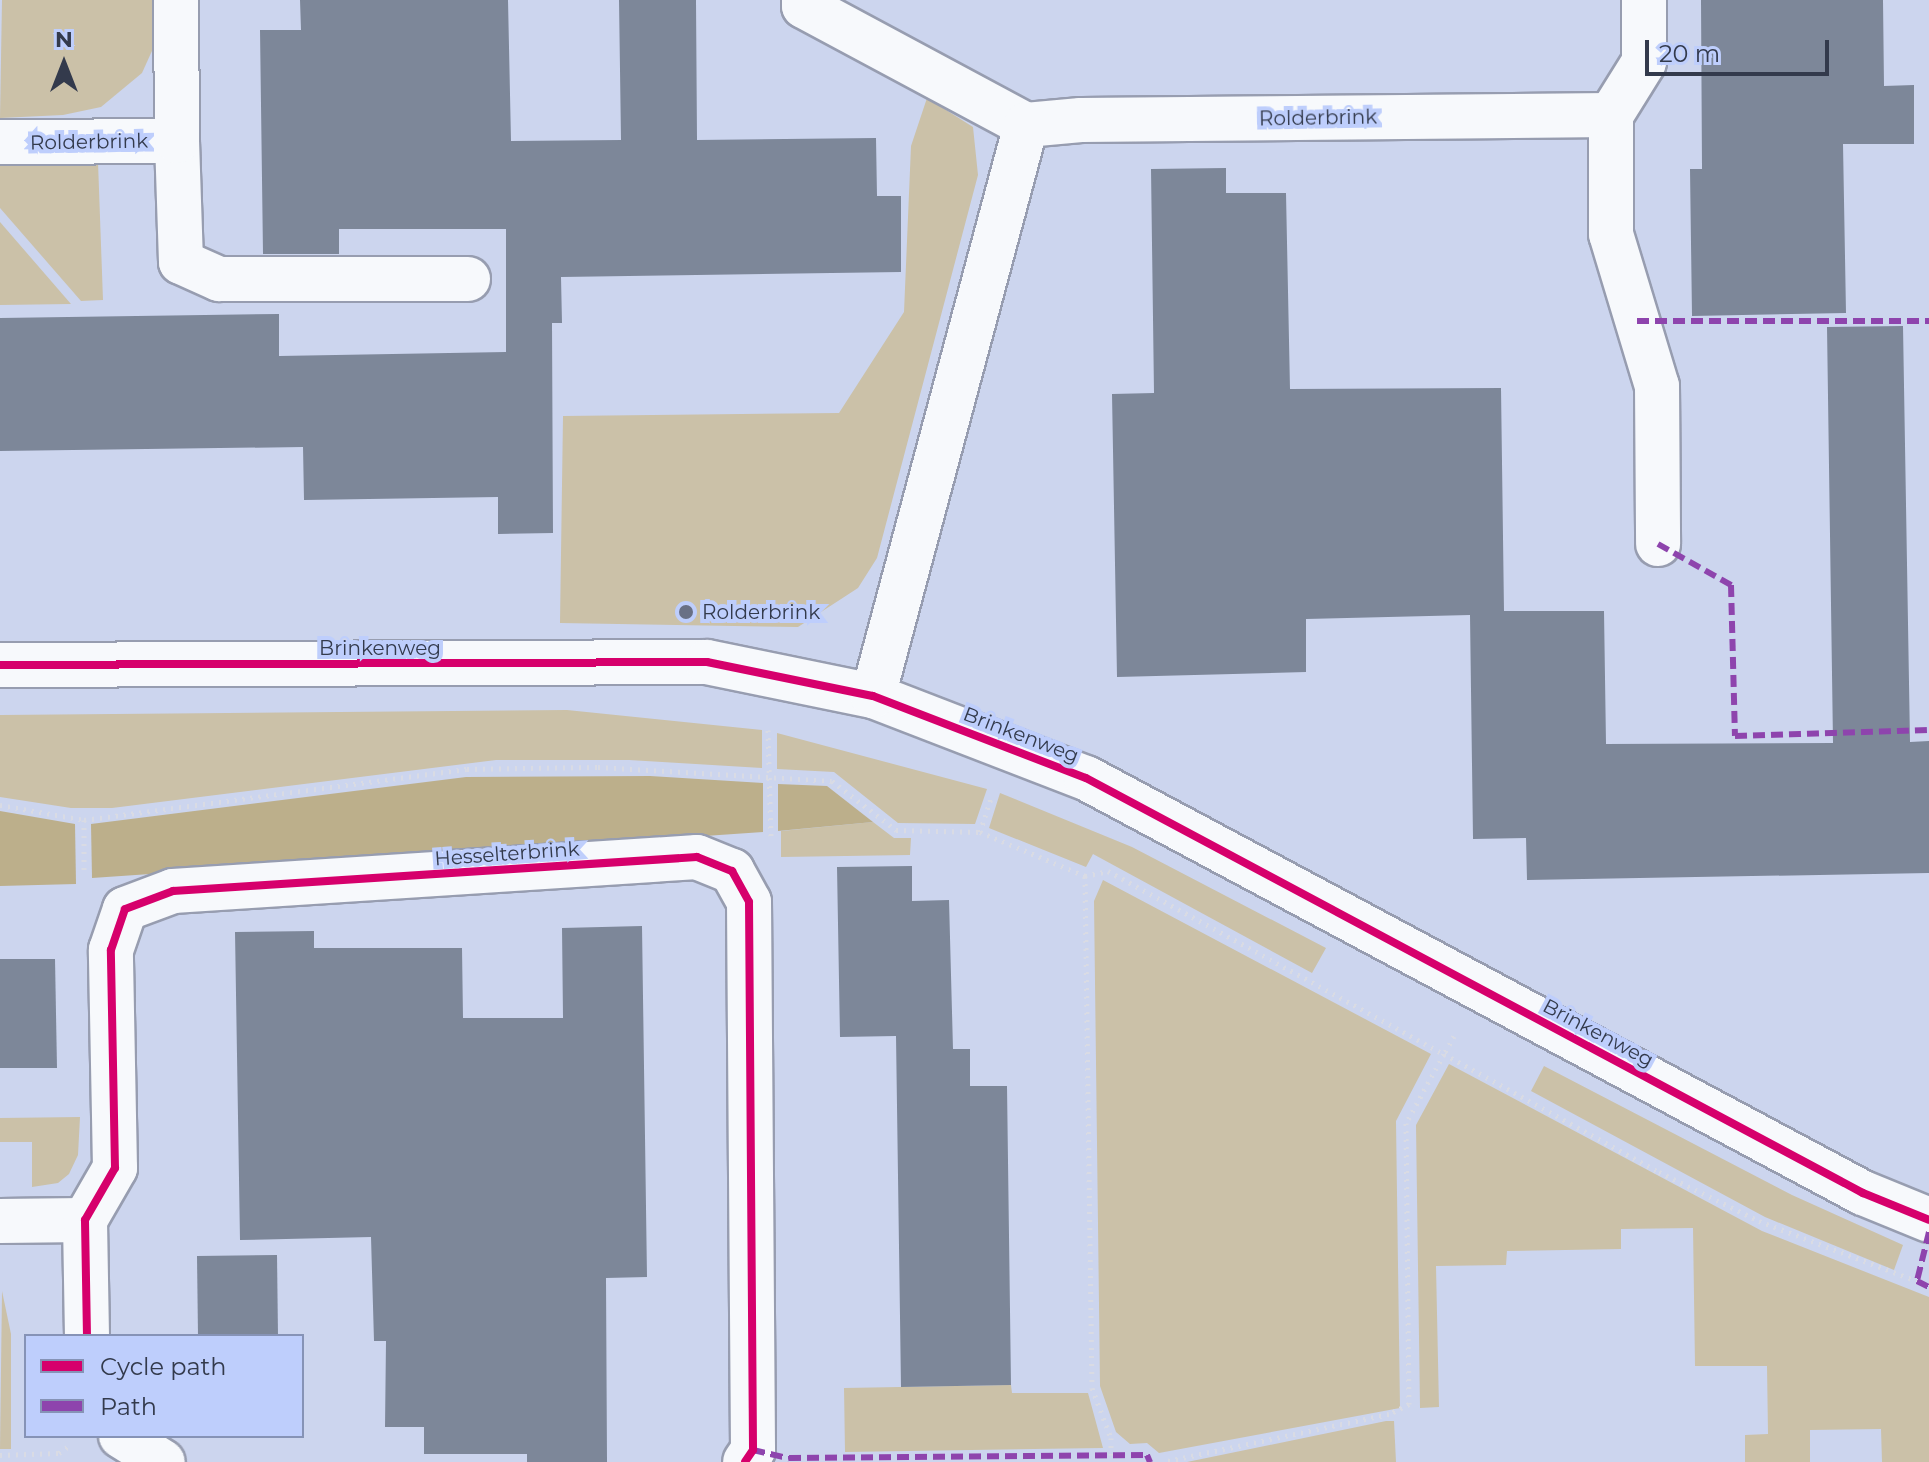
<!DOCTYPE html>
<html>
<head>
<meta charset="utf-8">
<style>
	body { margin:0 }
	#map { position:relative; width:1929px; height:1462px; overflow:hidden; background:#ccd5ee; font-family:Montserrat,sans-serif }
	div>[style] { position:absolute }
	.green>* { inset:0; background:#cbc1a8 }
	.forest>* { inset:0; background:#bcaf8b }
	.building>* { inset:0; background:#7d8799 }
	.path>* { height:5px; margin-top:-2.5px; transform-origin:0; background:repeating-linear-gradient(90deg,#d9dbe4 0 2px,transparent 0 8px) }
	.roads { filter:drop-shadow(2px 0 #979db0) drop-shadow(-2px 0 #979db0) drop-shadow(0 2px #979db0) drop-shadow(0 -2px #979db0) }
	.minor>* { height:44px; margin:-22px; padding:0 22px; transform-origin:22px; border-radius:22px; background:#f7f9fc }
	.quiet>* { height:6px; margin-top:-3px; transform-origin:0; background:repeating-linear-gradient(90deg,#8e44ad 0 12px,transparent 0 18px) }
	.cycleway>* { height:8px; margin:-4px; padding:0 4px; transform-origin:4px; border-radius:4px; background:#d6006c }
	.dots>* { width:22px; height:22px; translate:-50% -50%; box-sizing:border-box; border:4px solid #becefc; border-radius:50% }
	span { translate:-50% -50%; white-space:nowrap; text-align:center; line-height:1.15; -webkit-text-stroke:8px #becefc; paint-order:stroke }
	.street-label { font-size:20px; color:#333a4c }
	.poi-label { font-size:20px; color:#333a4c }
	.left { translate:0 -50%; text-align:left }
	.legend { position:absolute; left:24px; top:1334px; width:280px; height:104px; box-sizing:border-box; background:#becefc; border:2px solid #8693b6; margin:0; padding:10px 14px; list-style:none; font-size:24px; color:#333a4c }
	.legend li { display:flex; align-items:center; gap:16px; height:40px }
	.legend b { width:40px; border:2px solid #8693b6 }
	.north { position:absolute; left:24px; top:24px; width:80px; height:80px; -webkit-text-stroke:6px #becefc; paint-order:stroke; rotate:0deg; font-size:22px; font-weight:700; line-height:32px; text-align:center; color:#333a4c }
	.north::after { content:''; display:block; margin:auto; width:28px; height:36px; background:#333a4c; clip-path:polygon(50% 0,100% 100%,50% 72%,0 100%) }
	.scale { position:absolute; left:1645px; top:40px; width:184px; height:36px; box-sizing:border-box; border:4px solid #333a4c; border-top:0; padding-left:10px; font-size:24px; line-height:28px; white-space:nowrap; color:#333a4c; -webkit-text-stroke:6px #becefc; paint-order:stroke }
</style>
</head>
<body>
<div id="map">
	<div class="green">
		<div style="clip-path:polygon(2px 0,158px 0,156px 42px,142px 73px,101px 107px,63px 115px,0 118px)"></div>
		<div style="clip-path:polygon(927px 98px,973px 127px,978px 175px,877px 558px,858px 588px,798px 627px,560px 623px,563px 416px,839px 413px,904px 312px,911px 146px)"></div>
		<div style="clip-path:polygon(98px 162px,103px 300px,81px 301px,0 208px,0 163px)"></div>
		<div style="clip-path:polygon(0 222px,71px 304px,0 305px)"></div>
		<div style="clip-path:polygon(567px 710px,762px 730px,762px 768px,629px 760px,496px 760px,112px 808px,71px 808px,0 797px,0 715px)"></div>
		<div style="clip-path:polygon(777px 733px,987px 789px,975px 824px,898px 823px,834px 772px,777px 769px)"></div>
		<div style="clip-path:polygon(1000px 793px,1132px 847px,1326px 948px,1312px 973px,1093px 854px,1086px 867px,989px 828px)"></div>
		<div style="clip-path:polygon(873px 822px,894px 838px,911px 838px,910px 855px,781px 857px,781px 831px)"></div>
		<div style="clip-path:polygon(1103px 880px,1431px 1054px,1396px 1121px,1400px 1408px,1159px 1453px,1147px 1443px,1130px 1444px,1116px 1432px,1100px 1386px,1094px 901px)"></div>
		<div style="clip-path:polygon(1449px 1064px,1762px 1231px,1929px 1297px,1929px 1462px,1882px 1462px,1881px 1429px,1810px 1430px,1810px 1462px,1745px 1462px,1745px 1435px,1768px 1434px,1767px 1366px,1695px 1366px,1693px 1228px,1621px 1229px,1621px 1249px,1507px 1251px,1506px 1265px,1436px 1266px,1439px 1407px,1420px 1408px,1416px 1125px)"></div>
		<div style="clip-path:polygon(1544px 1066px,1792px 1195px,1903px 1245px,1894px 1270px,1765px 1217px,1531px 1091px)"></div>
		<div style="clip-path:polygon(80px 1117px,78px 1155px,69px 1174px,58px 1183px,32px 1187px,32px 1142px,0 1142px,0 1118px)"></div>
		<div style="clip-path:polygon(2px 1291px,11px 1334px,11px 1449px,0 1449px)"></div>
		<div style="clip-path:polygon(1011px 1385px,1012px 1393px,1088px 1393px,1103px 1448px,845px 1452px,844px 1388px)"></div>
		<div style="clip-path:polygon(1386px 1421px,1394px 1421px,1396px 1462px,1187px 1462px)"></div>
	</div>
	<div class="forest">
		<div style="clip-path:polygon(650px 776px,763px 783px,763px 832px,92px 878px,91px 824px,466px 777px)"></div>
		<div style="clip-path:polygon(778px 784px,827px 786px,873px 822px,778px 831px)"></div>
		<div style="clip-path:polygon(0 811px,75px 824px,76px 884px,0 886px)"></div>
	</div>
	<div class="building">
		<div style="clip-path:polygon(300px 0,508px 0,511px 141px,621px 140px,619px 0,696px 0,697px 140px,876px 138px,877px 196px,901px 196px,901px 272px,561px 277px,562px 323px,552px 323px,553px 533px,498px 534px,498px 497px,304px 500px,303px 447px,0 451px,0 318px,279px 314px,279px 356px,506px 352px,506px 229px,339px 229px,339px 254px,263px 254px,260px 30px,301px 30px)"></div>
		<div style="clip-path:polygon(1701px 0,1883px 0,1884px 86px,1914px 85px,1914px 144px,1843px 144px,1846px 313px,1692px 316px,1690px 169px,1702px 169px)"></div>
		<div style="clip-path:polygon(1226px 168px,1226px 193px,1286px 193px,1290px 389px,1501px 388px,1504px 611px,1604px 611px,1606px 744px,1833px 743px,1827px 327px,1903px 326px,1910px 742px,1929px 741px,1929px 873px,1527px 880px,1526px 838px,1473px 839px,1470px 615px,1306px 619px,1306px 672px,1117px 677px,1112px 394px,1154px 393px,1151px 169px)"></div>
		<div style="clip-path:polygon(912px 866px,912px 901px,949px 900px,953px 1049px,970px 1049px,970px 1086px,1007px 1086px,1011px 1385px,901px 1387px,896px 1036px,840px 1037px,837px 867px)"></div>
		<div style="clip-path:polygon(642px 926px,647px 1277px,606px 1278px,607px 1462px,527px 1462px,527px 1454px,424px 1454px,424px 1427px,385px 1427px,386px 1341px,374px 1341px,371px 1237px,240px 1240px,235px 932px,314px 931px,314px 948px,462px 948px,463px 1018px,563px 1018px,562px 928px)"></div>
		<div style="clip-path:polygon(0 959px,55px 959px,57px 1068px,0 1068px)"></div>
		<div style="clip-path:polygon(277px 1255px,278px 1336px,198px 1336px,197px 1256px)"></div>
	</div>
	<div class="path">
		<div style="left:768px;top:730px;width:106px;rotate:88.4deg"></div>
		<div style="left:0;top:805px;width:85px;rotate:10.1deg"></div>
		<div style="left:84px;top:820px;width:51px;rotate:90deg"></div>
		<div style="left:84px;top:820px;width:386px;rotate:-7.6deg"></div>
		<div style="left:467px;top:769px;width:131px;rotate:-0.9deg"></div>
		<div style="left:598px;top:767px;width:234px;rotate:3.4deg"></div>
		<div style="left:832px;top:781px;width:81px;rotate:37.4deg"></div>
		<div style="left:896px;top:830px;width:84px;rotate:1.4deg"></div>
		<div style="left:980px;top:832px;width:35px;rotate:-72deg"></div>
		<div style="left:980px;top:832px;width:114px;rotate:22.7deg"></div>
		<div style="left:1085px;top:876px;width:512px;rotate:89.22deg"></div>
		<div style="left:1092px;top:1388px;width:53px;rotate:69.2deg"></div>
		<div style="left:1111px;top:1438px;width:17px;rotate:90deg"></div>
		<div style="left:1085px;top:876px;width:24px;rotate:-12deg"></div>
		<div style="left:1108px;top:871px;width:383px;rotate:28.6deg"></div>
		<div style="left:1444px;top:1054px;width:79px;rotate:118.8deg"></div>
		<div style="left:1406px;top:1123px;width:281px;rotate:89.4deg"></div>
		<div style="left:1409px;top:1404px;width:22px;rotate:153deg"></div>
		<div style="left:1389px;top:1414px;width:230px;rotate:168deg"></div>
		<div style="left:1454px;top:1036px;width:21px;rotate:119deg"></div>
		<div style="left:1444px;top:1054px;width:245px;rotate:28.8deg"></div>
		<div style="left:1659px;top:1172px;width:111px;rotate:26.1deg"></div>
		<div style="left:1759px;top:1221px;width:169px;rotate:20.8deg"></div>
		<div style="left:0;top:1455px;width:59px;rotate:-1.9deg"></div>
		<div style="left:59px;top:1453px;width:12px;rotate:-35deg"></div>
	</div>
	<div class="roads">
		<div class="minor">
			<div style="left:804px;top:0;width:6px;rotate:90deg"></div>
			<div style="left:804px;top:6px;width:252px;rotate:28.2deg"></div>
			<div style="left:1611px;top:115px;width:119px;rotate:90deg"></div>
			<div style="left:1611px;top:234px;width:159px;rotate:73.2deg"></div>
			<div style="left:1657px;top:386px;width:158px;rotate:89.6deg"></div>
			<div style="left:177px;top:141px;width:121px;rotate:88.1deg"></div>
			<div style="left:181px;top:262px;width:42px;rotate:24.1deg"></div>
			<div style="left:219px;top:279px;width:249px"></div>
			<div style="left:0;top:142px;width:177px;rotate:-0.3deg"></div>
			<div style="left:177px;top:141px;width:141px;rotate:-90.4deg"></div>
			<div style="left:0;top:665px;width:707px;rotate:-0.24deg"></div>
			<div style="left:707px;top:662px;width:169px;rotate:11.6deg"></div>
			<div style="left:873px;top:696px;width:228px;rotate:21.1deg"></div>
			<div style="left:1086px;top:778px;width:881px;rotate:28.11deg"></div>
			<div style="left:1863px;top:1193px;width:71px;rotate:22.2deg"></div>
			<div style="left:873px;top:696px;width:591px;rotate:-75deg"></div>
			<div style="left:1026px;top:125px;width:55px;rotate:-5.2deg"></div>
			<div style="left:1081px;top:120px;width:530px;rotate:-0.54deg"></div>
			<div style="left:1611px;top:115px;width:62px;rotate:-58.1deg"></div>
			<div style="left:1644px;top:62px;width:62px;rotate:-90deg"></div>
			<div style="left:0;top:1221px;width:85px;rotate:-0.7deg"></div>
			<div style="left:87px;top:1336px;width:116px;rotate:-91deg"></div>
			<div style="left:85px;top:1220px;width:60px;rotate:-60deg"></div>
			<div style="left:115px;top:1168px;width:218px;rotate:-91.1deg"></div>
			<div style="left:111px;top:950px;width:43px;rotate:-71.1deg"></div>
			<div style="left:125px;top:909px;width:51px;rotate:-20.6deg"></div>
			<div style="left:173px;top:891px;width:525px;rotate:-3.71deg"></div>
			<div style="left:697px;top:857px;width:38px;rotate:22deg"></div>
			<div style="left:732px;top:871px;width:35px;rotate:61deg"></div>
			<div style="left:749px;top:902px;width:548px;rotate:89.58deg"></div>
			<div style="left:753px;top:1450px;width:14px;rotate:124deg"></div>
			<div style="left:121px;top:1436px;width:49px;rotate:31.8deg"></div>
		</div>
	</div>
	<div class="quiet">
		<div style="left:1637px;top:321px;width:292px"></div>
		<div style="left:1658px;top:544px;width:84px;rotate:29.3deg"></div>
		<div style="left:1731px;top:585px;width:151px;rotate:88.5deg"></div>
		<div style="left:1735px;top:736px;width:194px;rotate:-1.8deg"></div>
		<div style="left:1929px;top:1232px;width:50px;rotate:103.8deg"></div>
		<div style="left:1917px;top:1281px;width:13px;rotate:27deg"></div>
		<div style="left:753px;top:1450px;width:37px;rotate:13deg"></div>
		<div style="left:789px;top:1458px;width:358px;rotate:-0.5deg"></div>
		<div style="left:1147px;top:1455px;width:8px;rotate:67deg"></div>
	</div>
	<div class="cycleway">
		<div style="left:0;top:665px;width:707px;rotate:-0.24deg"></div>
		<div style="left:707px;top:662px;width:169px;rotate:11.6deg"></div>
		<div style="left:873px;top:696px;width:228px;rotate:21.1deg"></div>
		<div style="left:1086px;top:778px;width:881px;rotate:28.11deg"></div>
		<div style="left:1863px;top:1193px;width:71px;rotate:22.2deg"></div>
		<div style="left:87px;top:1336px;width:116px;rotate:-91deg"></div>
		<div style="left:85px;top:1220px;width:60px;rotate:-60deg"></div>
		<div style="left:115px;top:1168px;width:218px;rotate:-91.1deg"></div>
		<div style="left:111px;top:950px;width:43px;rotate:-71.1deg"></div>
		<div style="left:125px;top:909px;width:51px;rotate:-20.6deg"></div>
		<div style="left:173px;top:891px;width:525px;rotate:-3.71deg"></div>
		<div style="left:697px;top:857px;width:38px;rotate:22deg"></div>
		<div style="left:732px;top:871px;width:35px;rotate:61deg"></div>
		<div style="left:749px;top:902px;width:548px;rotate:89.58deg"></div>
		<div style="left:753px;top:1450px;width:14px;rotate:124deg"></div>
	</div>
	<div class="dots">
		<div style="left:686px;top:612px;background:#697085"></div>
	</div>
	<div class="street-label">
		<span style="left:1318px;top:118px;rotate:-1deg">Rolderbrink</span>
		<span style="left:89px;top:142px;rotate:-1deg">Rolderbrink</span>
		<span style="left:380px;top:648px">Brinkenweg</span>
		<span style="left:1021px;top:735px;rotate:21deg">Brinkenweg</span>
		<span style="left:507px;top:854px;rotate:-4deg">Hesselterbrink</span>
		<span style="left:1598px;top:1033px;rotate:28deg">Brinkenweg</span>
	</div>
	<div class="poi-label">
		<span class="left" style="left:702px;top:612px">Rolderbrink</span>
	</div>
	<ul class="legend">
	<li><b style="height:10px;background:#d6006c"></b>Cycle path</li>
	<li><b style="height:10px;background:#8e44ad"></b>Path</li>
	</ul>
	<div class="north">N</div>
	<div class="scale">20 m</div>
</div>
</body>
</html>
